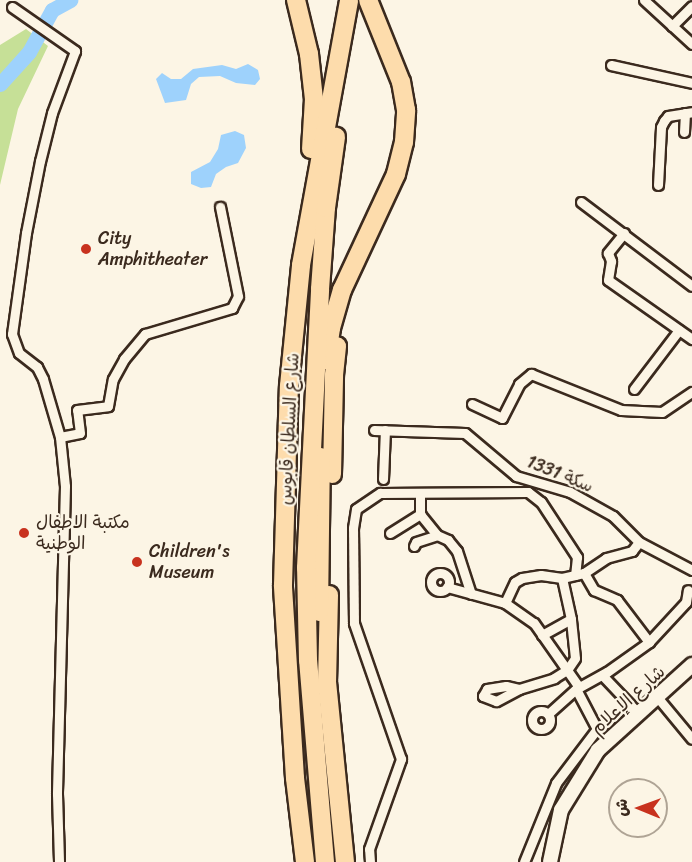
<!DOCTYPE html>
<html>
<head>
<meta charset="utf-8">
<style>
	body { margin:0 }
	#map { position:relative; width:692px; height:862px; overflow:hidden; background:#fcf5e5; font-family:Sriracha,"Playpen Sans Arabic",sans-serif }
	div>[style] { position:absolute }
	.green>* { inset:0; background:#c6e097 }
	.water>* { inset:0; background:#9ed2fc }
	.river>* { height:15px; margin:-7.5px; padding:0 7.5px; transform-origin:7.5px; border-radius:7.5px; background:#9ed2fc }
	.roads { filter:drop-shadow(2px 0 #3b2a1e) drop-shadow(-2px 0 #3b2a1e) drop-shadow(0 2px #3b2a1e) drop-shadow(0 -2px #3b2a1e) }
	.street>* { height:9px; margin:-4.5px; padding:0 4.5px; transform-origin:4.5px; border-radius:4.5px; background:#fcf5e5 }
	.street>.ring { margin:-4.5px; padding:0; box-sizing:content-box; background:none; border:9px solid #fcf5e5; border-radius:50% }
	.secondary>* { height:14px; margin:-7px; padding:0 7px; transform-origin:7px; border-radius:7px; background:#fcf5e5 }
	.highway>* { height:18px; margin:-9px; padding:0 9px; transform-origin:9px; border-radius:9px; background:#fddcac }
	.dots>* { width:16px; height:16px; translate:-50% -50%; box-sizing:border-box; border:3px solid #fcf5e5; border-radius:50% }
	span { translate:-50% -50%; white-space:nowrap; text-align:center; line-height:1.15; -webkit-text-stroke:4.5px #fcf5e5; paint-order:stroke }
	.poi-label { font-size:18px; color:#3b2a1e }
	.left { translate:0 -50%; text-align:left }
	.street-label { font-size:18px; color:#3b2a1e }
	.north { position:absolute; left:608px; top:778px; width:60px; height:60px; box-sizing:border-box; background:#fcf5e5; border:2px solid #afa495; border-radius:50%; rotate:271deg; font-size:16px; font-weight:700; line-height:24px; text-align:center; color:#3b2a1e }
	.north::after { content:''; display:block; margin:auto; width:21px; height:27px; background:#c8321e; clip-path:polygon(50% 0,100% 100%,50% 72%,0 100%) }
</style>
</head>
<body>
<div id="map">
	<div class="green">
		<div style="clip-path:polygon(26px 29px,48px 46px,18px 109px,0 185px,0 45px)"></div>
	</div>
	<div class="water">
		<div style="clip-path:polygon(248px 64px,258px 70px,260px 79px,255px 85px,236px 83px,220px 76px,199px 77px,191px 84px,186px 100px,165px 103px,156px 79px,162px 73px,171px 79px,181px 79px,193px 69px,222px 65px,236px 69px)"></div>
		<div style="clip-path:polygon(235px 131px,244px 135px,246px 148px,238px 163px,226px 167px,216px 174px,211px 187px,201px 188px,191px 184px,191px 172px,210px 162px,218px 149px,221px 135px)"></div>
	</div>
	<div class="river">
		<div style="left:0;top:84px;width:43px;rotate:-47.8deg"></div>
		<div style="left:29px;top:52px;width:48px;rotate:-61.3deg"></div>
		<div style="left:52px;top:10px;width:21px;rotate:-29deg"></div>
	</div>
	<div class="roads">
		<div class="street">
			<div style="left:644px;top:0;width:65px;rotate:42.5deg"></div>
			<div style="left:12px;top:7px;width:77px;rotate:34.9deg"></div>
			<div style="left:75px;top:51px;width:66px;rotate:110.4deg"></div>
			<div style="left:52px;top:113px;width:49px;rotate:104deg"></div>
			<div style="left:40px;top:161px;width:73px;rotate:101deg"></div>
			<div style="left:26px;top:233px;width:102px;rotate:97.9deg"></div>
			<div style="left:12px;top:334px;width:20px;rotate:70deg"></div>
			<div style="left:19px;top:353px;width:23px;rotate:38deg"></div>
			<div style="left:37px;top:367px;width:13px;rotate:63deg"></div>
			<div style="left:43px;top:379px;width:60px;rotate:73.7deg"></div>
			<div style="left:60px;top:437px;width:49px;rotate:84.2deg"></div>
			<div style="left:65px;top:486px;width:308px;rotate:91.5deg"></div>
			<div style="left:57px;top:794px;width:68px;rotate:88.3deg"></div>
			<div style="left:672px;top:26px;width:28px;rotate:-45deg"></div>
			<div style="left:611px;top:65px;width:83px;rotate:12.5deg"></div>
			<div style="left:684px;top:132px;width:19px;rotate:-87deg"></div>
			<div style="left:658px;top:185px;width:58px;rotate:-87deg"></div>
			<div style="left:661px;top:127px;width:7px;rotate:-63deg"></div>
			<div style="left:664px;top:121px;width:6px;rotate:-51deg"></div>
			<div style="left:668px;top:116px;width:24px;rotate:-9deg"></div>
			<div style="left:581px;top:202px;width:139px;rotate:37.1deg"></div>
			<div style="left:624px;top:233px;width:26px;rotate:129deg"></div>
			<div style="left:608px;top:253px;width:9px;rotate:69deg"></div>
			<div style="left:611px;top:261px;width:19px;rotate:99deg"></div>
			<div style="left:608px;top:280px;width:103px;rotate:35.1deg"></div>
			<div style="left:634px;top:389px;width:74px;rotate:-52.7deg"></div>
			<div style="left:472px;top:404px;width:33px;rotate:25deg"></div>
			<div style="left:502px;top:418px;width:38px;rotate:-63deg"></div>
			<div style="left:519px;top:384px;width:16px;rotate:-40deg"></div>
			<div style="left:531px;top:374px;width:97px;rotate:21.8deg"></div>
			<div style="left:621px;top:410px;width:41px;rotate:2.8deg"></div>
			<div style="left:662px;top:412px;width:36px;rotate:-34deg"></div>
			<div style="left:374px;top:430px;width:91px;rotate:1.9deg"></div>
			<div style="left:465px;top:433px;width:67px;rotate:40.1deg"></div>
			<div style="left:516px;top:476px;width:56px;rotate:16.5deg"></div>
			<div style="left:570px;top:492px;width:49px;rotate:29.2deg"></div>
			<div style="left:613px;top:516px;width:37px;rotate:45deg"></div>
			<div style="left:639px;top:542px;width:60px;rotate:27.8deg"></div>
			<div style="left:60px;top:437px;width:20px;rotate:-11deg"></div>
			<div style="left:80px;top:433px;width:23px;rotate:-97deg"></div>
			<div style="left:77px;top:410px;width:31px;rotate:-7deg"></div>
			<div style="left:108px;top:406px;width:27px;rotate:-80deg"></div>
			<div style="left:113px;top:379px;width:23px;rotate:-61deg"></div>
			<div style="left:124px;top:359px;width:33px;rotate:-50deg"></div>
			<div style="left:145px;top:334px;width:91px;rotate:-16.6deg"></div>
			<div style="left:232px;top:308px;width:13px;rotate:-63deg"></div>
			<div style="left:238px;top:296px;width:91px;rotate:-101.4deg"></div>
			<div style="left:383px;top:479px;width:49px;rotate:-87.7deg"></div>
			<div style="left:420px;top:493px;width:21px;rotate:90deg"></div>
			<div style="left:420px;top:514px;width:27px;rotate:51deg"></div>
			<div style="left:437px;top:535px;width:12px;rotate:24deg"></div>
			<div style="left:448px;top:540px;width:14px;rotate:51deg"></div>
			<div style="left:457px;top:551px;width:45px;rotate:72deg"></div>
			<div style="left:390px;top:533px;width:36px;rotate:-32deg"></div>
			<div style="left:414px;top:546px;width:4px;rotate:-63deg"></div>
			<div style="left:416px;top:542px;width:22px;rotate:-18deg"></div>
			<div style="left:584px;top:573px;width:20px;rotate:60deg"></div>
			<div style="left:594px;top:590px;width:25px;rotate:23deg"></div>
			<div style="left:617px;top:600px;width:53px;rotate:52.7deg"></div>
			<div class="ring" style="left:431px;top:573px;width:9px;height:9px"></div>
			<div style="left:447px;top:587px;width:60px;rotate:15.4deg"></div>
			<div style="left:505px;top:603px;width:35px;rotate:35deg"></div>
			<div style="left:534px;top:623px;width:78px;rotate:54.9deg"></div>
			<div style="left:505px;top:603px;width:23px;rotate:-65deg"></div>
			<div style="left:515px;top:582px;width:8px;rotate:-30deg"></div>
			<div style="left:522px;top:578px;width:19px;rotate:-9deg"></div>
			<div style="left:541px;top:575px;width:21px;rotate:8deg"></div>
			<div style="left:562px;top:578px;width:23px;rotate:-13deg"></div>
			<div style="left:584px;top:573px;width:27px;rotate:-34deg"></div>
			<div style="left:606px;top:558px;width:27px;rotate:-15deg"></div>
			<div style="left:632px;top:551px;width:11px;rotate:-52deg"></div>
			<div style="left:542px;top:635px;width:33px;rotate:-29deg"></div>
			<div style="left:602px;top:675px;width:54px;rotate:46.5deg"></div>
			<div style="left:519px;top:689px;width:26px;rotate:152deg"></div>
			<div style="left:496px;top:701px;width:14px;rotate:-159deg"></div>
			<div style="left:483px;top:696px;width:8px;rotate:-60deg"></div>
			<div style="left:487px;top:689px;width:19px;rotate:-9deg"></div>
			<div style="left:506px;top:686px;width:13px;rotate:13deg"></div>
			<div style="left:519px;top:689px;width:37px;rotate:-17deg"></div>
			<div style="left:554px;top:678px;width:15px;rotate:-32deg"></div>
			<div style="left:567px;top:670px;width:14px;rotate:-56deg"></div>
			<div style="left:575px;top:658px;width:39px;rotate:-96deg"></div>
			<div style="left:571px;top:619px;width:42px;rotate:-102.4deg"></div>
			<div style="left:658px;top:698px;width:53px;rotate:50.3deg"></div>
			<div class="ring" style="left:532px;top:711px;width:9px;height:9px"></div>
			<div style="left:548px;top:714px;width:38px;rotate:-42deg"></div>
			<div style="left:576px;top:689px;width:35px;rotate:-29deg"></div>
			<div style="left:607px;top:672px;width:52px;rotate:-35.5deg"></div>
			<div style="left:649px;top:642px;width:54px;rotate:-47.2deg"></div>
			<div style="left:686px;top:602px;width:12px;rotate:-81deg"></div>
			<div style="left:370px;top:862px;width:13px;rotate:-94deg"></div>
			<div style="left:369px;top:849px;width:96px;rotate:-70.4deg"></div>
			<div style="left:401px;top:759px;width:144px;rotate:-109.1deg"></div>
			<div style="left:354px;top:623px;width:95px;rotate:-90.6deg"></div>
			<div style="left:353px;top:528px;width:19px;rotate:-81deg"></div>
			<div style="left:356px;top:509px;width:29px;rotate:-34deg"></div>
			<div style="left:380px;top:493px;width:148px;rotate:-0.4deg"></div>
			<div style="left:528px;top:492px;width:16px;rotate:38deg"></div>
			<div style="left:541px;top:502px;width:66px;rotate:56.8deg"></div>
			<div style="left:577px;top:557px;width:18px;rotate:96deg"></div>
			<div style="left:524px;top:862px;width:85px;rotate:-67.9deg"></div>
			<div style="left:556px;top:783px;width:68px;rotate:-52.8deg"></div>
			<div style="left:597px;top:729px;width:45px;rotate:-117.7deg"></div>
		</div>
		<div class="secondary">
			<div style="left:550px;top:862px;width:53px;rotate:-78.1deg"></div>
			<div style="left:561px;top:810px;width:70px;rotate:-58.3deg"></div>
			<div style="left:598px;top:750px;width:127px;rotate:-42.1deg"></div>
		</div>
		<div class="highway">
			<div style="left:296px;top:0;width:56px;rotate:76.5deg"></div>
			<div style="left:309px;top:54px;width:45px;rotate:83.7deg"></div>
			<div style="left:314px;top:99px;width:50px;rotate:93.4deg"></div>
			<div style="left:326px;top:360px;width:32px;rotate:-81deg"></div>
			<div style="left:331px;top:328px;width:40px;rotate:-74deg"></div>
			<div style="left:342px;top:290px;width:128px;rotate:-65deg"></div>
			<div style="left:396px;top:174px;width:33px;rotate:-76deg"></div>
			<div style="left:404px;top:142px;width:32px;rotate:-86deg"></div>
			<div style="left:406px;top:110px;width:28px;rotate:-100deg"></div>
			<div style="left:401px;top:82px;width:88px;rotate:-111.9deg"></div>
			<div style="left:332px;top:474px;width:99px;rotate:-88.8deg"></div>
			<div style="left:334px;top:375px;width:29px;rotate:-84deg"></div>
			<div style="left:329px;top:595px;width:87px;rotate:91.3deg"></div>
			<div style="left:327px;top:682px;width:181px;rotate:84.3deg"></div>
			<div style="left:319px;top:612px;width:155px;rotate:-89.3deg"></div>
			<div style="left:305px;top:862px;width:85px;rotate:-96.8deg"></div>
			<div style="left:295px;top:778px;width:193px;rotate:-93.6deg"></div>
			<div style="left:283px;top:585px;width:199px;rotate:-88.3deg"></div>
			<div style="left:289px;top:386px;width:122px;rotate:-84.3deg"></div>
			<div style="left:301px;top:265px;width:269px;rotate:-79.7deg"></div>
			<div style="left:325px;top:862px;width:203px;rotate:-94.8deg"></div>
			<div style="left:308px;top:660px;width:92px;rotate:-91.2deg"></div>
			<div style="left:306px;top:568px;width:279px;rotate:-87.1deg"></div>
			<div style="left:320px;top:289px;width:81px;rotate:-85.8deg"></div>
			<div style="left:326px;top:208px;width:72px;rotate:-82deg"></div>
		</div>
	</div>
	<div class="dots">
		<div style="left:86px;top:249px;background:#c8321e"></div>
		<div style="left:24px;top:533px;background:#c8321e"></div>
		<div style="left:137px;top:562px;background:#c8321e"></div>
	</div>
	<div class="poi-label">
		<span class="left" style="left:98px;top:249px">City<br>Amphitheater</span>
		<span class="left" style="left:36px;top:533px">مكتبة الاطفال<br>الوطنية</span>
		<span class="left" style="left:149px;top:562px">Children's<br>Museum</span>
	</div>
	<div class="street-label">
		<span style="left:289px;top:429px;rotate:-87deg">شارع السلطان قابوس</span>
		<span style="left:560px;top:474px;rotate:22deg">سكة 1331</span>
		<span style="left:628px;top:700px;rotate:-42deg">شارع الإعلام</span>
	</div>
	<div class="north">ش</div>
</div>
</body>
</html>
